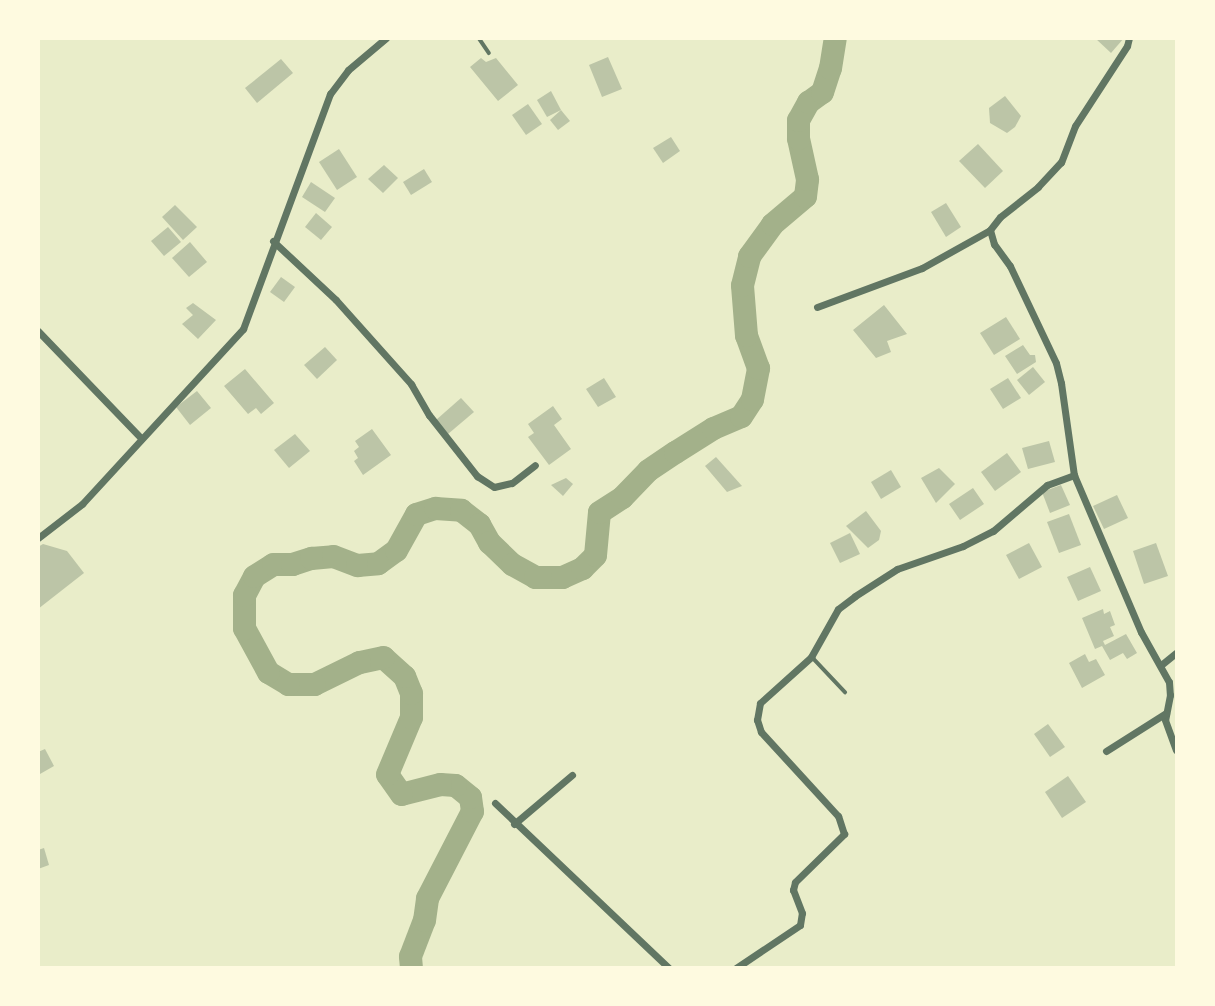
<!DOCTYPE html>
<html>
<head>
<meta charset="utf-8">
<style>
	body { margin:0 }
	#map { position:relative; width:1215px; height:1006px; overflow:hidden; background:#e9edc9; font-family:"Archivo Narrow",sans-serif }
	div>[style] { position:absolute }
	.river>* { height:23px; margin:-11.5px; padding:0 11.5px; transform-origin:11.5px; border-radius:11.5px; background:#a3b18a }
	.building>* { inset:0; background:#bcc5a7 }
	.service>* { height:3.5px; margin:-1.75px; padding:0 1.75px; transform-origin:1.75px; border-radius:1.75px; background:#617663 }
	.minor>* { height:7px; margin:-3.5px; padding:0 3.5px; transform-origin:3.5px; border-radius:3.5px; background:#617663 }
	span { translate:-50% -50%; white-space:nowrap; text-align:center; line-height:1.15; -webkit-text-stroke:5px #fefae0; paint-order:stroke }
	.frame { position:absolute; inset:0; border:40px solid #fefae0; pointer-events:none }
</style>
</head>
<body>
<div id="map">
	<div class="river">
		<div style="left:411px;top:968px;width:12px;rotate:-95deg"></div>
		<div style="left:410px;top:956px;width:39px;rotate:-69deg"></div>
		<div style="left:424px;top:920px;width:22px;rotate:-82deg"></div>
		<div style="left:427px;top:898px;width:98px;rotate:-62.7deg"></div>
		<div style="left:472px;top:811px;width:14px;rotate:-98deg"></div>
		<div style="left:470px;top:797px;width:19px;rotate:-141deg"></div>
		<div style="left:455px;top:785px;width:15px;rotate:-176deg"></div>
		<div style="left:440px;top:784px;width:40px;rotate:165.6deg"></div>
		<div style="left:401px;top:794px;width:24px;rotate:-125deg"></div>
		<div style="left:387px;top:774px;width:62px;rotate:-67.2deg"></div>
		<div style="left:411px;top:717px;width:24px;rotate:-90deg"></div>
		<div style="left:411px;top:693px;width:18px;rotate:-112deg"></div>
		<div style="left:404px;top:676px;width:28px;rotate:-138deg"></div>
		<div style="left:383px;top:657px;width:25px;rotate:168deg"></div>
		<div style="left:359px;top:662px;width:50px;rotate:153.9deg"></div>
		<div style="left:314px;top:684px;width:26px;rotate:180deg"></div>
		<div style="left:288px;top:684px;width:23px;rotate:-149deg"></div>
		<div style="left:268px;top:672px;width:50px;rotate:-118.6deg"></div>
		<div style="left:244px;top:628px;width:33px;rotate:-90deg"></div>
		<div style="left:244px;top:595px;width:21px;rotate:-62deg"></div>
		<div style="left:254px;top:576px;width:22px;rotate:-32deg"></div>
		<div style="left:273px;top:564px;width:19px"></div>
		<div style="left:292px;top:564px;width:20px;rotate:-18deg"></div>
		<div style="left:311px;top:558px;width:22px;rotate:-5deg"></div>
		<div style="left:333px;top:556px;width:26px;rotate:21deg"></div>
		<div style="left:357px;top:565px;width:21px;rotate:-5deg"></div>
		<div style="left:378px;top:563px;width:22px;rotate:-36deg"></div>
		<div style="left:396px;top:550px;width:41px;rotate:-60.9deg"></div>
		<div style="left:416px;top:514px;width:20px;rotate:-18deg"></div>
		<div style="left:435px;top:508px;width:26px;rotate:4deg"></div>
		<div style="left:461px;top:510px;width:23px;rotate:38deg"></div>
		<div style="left:479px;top:524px;width:21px;rotate:61deg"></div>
		<div style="left:489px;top:542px;width:32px;rotate:44deg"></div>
		<div style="left:512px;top:564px;width:26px;rotate:29deg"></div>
		<div style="left:535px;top:577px;width:27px"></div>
		<div style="left:562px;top:577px;width:22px;rotate:-24deg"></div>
		<div style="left:582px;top:568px;width:18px;rotate:-45deg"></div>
		<div style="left:595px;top:555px;width:43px;rotate:-84.7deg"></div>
		<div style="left:599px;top:512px;width:27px;rotate:-33deg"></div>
		<div style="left:622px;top:497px;width:37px;rotate:-46deg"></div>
		<div style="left:648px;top:470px;width:32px;rotate:-34deg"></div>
		<div style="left:675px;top:452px;width:45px;rotate:-32.3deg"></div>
		<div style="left:713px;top:428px;width:30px;rotate:-23deg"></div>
		<div style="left:741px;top:416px;width:20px;rotate:-57deg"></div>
		<div style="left:752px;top:399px;width:32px;rotate:-79deg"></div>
		<div style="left:758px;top:368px;width:35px;rotate:-110deg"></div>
		<div style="left:746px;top:335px;width:50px;rotate:-94.6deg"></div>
		<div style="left:742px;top:285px;width:30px;rotate:-76deg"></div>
		<div style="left:749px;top:256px;width:39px;rotate:-54deg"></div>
		<div style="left:772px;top:224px;width:43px;rotate:-40.3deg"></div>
		<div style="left:805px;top:196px;width:17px;rotate:-83deg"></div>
		<div style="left:807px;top:179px;width:42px;rotate:-102.4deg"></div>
		<div style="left:798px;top:138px;width:18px;rotate:-90deg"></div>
		<div style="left:798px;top:120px;width:21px;rotate:-61deg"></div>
		<div style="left:808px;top:102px;width:17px;rotate:-36deg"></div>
		<div style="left:822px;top:92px;width:25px;rotate:-72deg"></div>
		<div style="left:830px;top:68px;width:30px;rotate:-81deg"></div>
	</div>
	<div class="building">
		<div style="clip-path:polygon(1095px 38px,1124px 38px,1111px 53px)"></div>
		<div style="clip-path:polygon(608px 57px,622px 89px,602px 97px,589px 65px)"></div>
		<div style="clip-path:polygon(481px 58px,486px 62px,496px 58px,518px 85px,498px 101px,470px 67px)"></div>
		<div style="clip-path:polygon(281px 59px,293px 73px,257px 103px,245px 88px)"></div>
		<div style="clip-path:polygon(551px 91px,561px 110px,547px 117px,537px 100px)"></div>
		<div style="clip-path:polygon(1005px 96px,1021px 116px,1015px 127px,1007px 133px,990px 123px,989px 108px)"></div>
		<div style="clip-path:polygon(528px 104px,542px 124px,526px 135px,512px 115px)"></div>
		<div style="clip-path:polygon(561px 110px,570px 121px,558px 130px,550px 120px)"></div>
		<div style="clip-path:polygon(671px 137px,680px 151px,663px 163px,653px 148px)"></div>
		<div style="clip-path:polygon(978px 144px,1003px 171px,985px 188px,959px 161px)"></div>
		<div style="clip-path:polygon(339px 149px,357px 177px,337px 190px,319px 162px)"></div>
		<div style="clip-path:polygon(384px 165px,398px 178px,383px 193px,368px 179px)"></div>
		<div style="clip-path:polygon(424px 169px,432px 182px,411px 195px,403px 182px)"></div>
		<div style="clip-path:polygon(311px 182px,335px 198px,325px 212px,302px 197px)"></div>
		<div style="clip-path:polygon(946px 203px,961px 227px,946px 237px,931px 212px)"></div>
		<div style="clip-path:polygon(175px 205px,197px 227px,183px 240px,162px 217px)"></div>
		<div style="clip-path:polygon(316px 213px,332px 227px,321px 240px,305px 227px)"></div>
		<div style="clip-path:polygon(168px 227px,181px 242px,164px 256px,151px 241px)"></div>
		<div style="clip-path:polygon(190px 242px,207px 262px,189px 277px,172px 258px)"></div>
		<div style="clip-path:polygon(281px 277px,295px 287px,284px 302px,270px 292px)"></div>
		<div style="clip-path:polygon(193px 303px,216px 320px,198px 339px,182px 324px,193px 315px,186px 308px)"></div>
		<div style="clip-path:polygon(884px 305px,907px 334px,887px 341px,891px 352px,876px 358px,853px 330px)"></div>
		<div style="clip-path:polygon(1006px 317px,1020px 339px,994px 355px,980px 333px)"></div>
		<div style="clip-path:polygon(1023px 345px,1030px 355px,1035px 355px,1036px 362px,1017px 374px,1005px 356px)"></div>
		<div style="clip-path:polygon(325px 347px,337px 360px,317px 379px,304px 365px)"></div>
		<div style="clip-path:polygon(1033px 367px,1045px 382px,1029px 395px,1017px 380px)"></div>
		<div style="clip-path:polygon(245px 369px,274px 403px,261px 414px,256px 408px,248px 414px,224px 386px)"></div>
		<div style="clip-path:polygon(604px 378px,616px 397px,598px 407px,586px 389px)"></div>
		<div style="clip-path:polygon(1008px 378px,1021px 398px,1003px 409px,990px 389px)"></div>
		<div style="clip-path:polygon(197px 391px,211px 408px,190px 425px,176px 407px)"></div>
		<div style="clip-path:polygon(461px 398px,474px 412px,448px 434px,436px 420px)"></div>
		<div style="clip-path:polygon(553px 406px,562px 419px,554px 425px,571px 449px,549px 465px,528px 437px,534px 433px,528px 424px)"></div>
		<div style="clip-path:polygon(372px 429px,391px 455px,363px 475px,354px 461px,358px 458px,354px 451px,359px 447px,355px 441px)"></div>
		<div style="clip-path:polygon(295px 434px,310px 451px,289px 468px,274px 450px)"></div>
		<div style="clip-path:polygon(1049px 441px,1055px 462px,1028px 469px,1022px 448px)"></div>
		<div style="clip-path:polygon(1007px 453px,1021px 472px,995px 491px,981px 472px)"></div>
		<div style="clip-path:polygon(716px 457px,742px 486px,727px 492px,705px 466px)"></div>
		<div style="clip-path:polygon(939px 468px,955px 484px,936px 503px,921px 478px)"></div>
		<div style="clip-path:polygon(891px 470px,901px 487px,881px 499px,871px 482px)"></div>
		<div style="clip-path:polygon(566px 478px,573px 484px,563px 496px,551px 485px)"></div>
		<div style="clip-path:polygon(1061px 485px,1070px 505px,1050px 513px,1042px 492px)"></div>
		<div style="clip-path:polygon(973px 488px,984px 504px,960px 520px,949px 504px)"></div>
		<div style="clip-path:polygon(1117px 495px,1128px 518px,1104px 529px,1093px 506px)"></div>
		<div style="clip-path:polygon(866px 511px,881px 531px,879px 540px,868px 548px,846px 526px)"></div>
		<div style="clip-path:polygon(1069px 514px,1081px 545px,1059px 553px,1047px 522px)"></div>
		<div style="clip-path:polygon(850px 533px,860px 554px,840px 563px,830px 543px)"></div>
		<div style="clip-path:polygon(1029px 543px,1042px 567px,1019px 579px,1006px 555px)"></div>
		<div style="clip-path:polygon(1156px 543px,1168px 576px,1144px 584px,1133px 551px)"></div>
		<div style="clip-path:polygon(43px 544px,67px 551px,84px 573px,38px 609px,38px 547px)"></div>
		<div style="clip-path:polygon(1090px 567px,1101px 591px,1078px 601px,1067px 577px)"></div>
		<div style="clip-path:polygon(1103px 609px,1104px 614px,1110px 611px,1115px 625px,1110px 627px,1114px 636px,1103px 641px,1105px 645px,1126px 634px,1137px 653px,1127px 659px,1123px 653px,1110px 660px,1102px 646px,1095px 649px,1082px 618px)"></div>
		<div style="clip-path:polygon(1085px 654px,1089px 662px,1096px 659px,1105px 675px,1082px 688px,1069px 663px)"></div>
		<div style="clip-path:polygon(1048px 724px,1065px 747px,1050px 757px,1034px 734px)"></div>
		<div style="clip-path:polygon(45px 749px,54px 766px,40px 774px,38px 752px)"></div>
		<div style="clip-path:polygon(1068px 776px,1086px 802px,1062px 818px,1045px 792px)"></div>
		<div style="clip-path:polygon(44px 848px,49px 865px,38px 869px,38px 850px)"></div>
	</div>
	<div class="service">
		<div style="left:479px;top:38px;width:18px;rotate:56deg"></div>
		<div style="left:813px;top:658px;width:47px;rotate:46.7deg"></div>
	</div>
	<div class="minor">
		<div style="left:1129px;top:38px;width:8px;rotate:104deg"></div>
		<div style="left:1127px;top:46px;width:95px;rotate:123deg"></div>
		<div style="left:1075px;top:126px;width:39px;rotate:111deg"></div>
		<div style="left:1061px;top:162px;width:34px;rotate:133deg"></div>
		<div style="left:1038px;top:187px;width:48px;rotate:141.7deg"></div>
		<div style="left:1000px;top:217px;width:16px;rotate:128deg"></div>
		<div style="left:990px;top:230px;width:15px;rotate:74deg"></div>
		<div style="left:994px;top:244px;width:27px;rotate:54deg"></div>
		<div style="left:1010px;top:266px;width:107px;rotate:64.6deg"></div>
		<div style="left:1056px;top:363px;width:21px;rotate:76deg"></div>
		<div style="left:1061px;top:383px;width:93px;rotate:82deg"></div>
		<div style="left:1074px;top:475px;width:171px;rotate:66.9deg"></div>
		<div style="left:1141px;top:632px;width:57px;rotate:60.8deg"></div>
		<div style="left:1169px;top:682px;width:13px;rotate:86deg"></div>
		<div style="left:1170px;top:695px;width:25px;rotate:101deg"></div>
		<div style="left:1165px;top:720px;width:32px;rotate:70deg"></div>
		<div style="left:273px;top:241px;width:86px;rotate:43.1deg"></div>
		<div style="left:336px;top:300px;width:113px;rotate:48.2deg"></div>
		<div style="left:411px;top:384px;width:36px;rotate:60deg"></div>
		<div style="left:429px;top:415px;width:78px;rotate:51.8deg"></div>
		<div style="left:477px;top:476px;width:20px;rotate:33deg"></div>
		<div style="left:494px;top:487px;width:18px;rotate:-13deg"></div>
		<div style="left:512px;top:483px;width:29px;rotate:-38deg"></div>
		<div style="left:817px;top:307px;width:112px;rotate:-20.4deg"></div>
		<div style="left:922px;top:268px;width:78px;rotate:-29.2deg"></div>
		<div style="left:38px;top:331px;width:149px;rotate:46.1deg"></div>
		<div style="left:38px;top:538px;width:56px;rotate:-37.7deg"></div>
		<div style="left:82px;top:504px;width:238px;rotate:-47.4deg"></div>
		<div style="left:243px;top:329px;width:251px;rotate:-69.7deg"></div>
		<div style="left:330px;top:94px;width:30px;rotate:-53deg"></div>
		<div style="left:348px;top:70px;width:50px;rotate:-40.1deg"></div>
		<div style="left:1161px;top:665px;width:19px;rotate:-39deg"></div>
		<div style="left:1106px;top:751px;width:71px;rotate:-32.3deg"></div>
		<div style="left:495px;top:803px;width:240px;rotate:43.5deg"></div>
		<div style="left:514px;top:824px;width:76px;rotate:-40.2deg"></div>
		<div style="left:736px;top:968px;width:77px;rotate:-33.9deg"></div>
		<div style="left:800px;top:925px;width:12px;rotate:-81deg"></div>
		<div style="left:802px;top:913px;width:25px;rotate:-111deg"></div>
		<div style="left:793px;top:890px;width:8px;rotate:-76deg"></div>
		<div style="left:795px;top:882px;width:69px;rotate:-44.4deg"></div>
		<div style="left:844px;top:834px;width:19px;rotate:-108deg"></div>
		<div style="left:838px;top:816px;width:114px;rotate:-132.5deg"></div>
		<div style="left:761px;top:732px;width:13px;rotate:-108deg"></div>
		<div style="left:757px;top:720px;width:17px;rotate:-80deg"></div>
		<div style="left:760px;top:703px;width:69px;rotate:-42deg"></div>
		<div style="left:811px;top:657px;width:55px;rotate:-60.6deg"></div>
		<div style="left:838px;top:609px;width:21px;rotate:-37deg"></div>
		<div style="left:855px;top:596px;width:50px;rotate:-32.7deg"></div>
		<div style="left:897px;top:569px;width:70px;rotate:-19.2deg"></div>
		<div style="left:963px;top:546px;width:34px;rotate:-27deg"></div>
		<div style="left:993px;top:531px;width:71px;rotate:-40.4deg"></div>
		<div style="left:1047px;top:485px;width:29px;rotate:-20deg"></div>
	</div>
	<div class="frame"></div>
</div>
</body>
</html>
